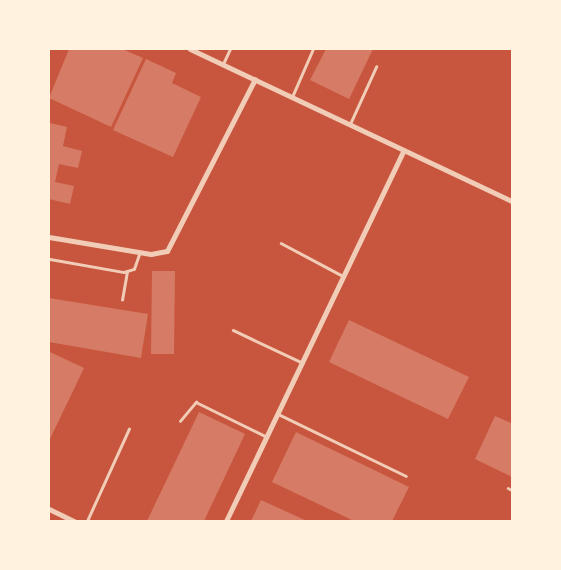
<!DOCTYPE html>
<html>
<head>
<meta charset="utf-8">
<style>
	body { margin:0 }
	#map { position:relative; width:561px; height:570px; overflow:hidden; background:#c8553d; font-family:"Fira Sans",sans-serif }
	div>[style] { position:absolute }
	.building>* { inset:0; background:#d67c66 }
	.service>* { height:2.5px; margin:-1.25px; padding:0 1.25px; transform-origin:1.25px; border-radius:1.25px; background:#f1ccb7 }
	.minor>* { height:5px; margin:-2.5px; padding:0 2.5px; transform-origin:2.5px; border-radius:2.5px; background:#f1ccb7 }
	span { translate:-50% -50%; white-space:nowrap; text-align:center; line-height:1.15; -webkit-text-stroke:5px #fff3e0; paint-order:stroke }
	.frame { position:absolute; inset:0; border:50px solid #fff3e0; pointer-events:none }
</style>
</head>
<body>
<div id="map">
	<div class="building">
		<div style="clip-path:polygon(69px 49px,122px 49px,143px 58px,111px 127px,49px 98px)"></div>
		<div style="clip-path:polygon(326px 49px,373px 49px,349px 99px,310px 80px)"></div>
		<div style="clip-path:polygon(146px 59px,176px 73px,172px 83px,201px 97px,173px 157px,113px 130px)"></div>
		<div style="clip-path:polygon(50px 123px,67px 127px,63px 146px,82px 151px,78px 168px,59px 164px,55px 182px,74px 186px,70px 204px,49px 199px)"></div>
		<div style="clip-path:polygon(152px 271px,175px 271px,174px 354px,151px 354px)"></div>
		<div style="clip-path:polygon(49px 298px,148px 314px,141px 358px,49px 342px)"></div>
		<div style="clip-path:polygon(349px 320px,469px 377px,448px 419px,329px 362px)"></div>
		<div style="clip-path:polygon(50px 352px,84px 368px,49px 441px,49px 354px)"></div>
		<div style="clip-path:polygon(199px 412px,245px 434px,204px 521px,147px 521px)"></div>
		<div style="clip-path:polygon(495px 416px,511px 423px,512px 419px,512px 477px,475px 459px)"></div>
		<div style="clip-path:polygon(296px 432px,409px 487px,392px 521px,354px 521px,272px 482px)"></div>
		<div style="clip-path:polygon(261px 500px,307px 521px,251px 521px)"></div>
	</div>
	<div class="service">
		<div style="left:223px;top:64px;width:17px;rotate:-65deg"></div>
		<div style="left:292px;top:97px;width:52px;rotate:-66.4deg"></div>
		<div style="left:350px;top:124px;width:63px;rotate:-65.5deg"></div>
		<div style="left:281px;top:243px;width:70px;rotate:28deg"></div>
		<div style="left:50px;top:259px;width:75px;rotate:10deg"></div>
		<div style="left:124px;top:272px;width:10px;rotate:-17deg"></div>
		<div style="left:134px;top:269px;width:18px;rotate:-71deg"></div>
		<div style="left:122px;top:300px;width:29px;rotate:-80deg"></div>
		<div style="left:233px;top:330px;width:75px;rotate:25.2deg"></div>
		<div style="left:278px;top:414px;width:142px;rotate:25.8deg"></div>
		<div style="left:180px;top:421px;width:25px;rotate:-50deg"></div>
		<div style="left:196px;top:402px;width:77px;rotate:26.2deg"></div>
		<div style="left:508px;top:488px;width:4px;rotate:27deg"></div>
		<div style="left:87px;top:521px;width:101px;rotate:-65.5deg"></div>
	</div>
	<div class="minor">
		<div style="left:190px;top:49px;width:356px;rotate:25.3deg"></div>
		<div style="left:49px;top:237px;width:103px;rotate:9.5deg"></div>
		<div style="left:151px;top:254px;width:16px;rotate:-11deg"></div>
		<div style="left:167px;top:251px;width:193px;rotate:-62.9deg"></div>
		<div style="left:49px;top:509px;width:28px;rotate:26deg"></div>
		<div style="left:226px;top:521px;width:411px;rotate:-64.4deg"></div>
	</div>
	<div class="frame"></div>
</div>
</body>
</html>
